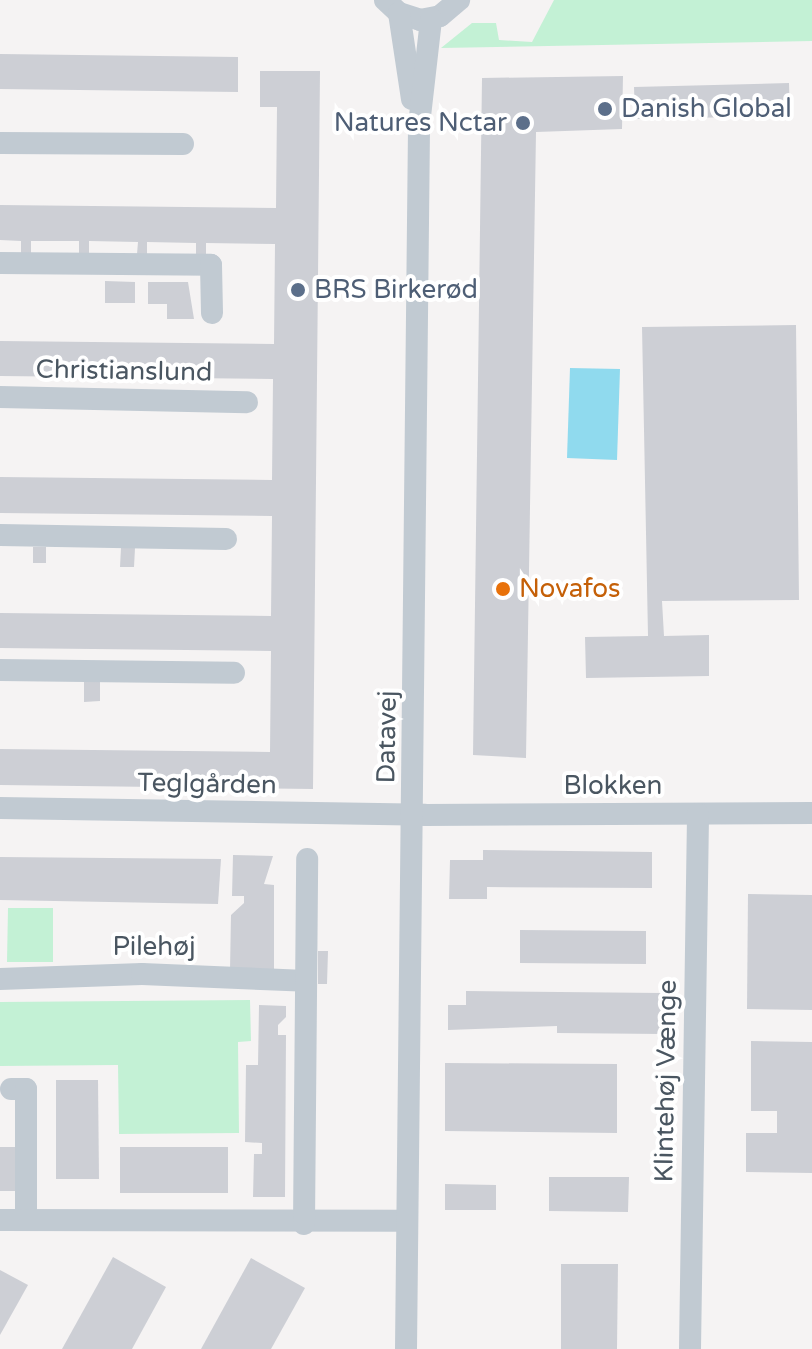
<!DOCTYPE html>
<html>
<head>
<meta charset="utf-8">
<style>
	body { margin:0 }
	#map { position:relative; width:812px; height:1349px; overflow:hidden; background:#f5f3f3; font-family:"Varela Round",sans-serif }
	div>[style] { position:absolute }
	.green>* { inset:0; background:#c3f1d5 }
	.water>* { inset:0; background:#90daee }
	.building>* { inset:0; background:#cdcfd5 }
	.minor>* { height:22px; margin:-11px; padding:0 11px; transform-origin:11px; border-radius:11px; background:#c1cad2 }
	.dots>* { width:22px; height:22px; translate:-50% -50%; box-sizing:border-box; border:4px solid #fff; border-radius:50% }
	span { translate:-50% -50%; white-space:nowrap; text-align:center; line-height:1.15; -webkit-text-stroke:8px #fff; paint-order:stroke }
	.service-label { font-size:26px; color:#4e5e75 }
	.left { translate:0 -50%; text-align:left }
	.right { translate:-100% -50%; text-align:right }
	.street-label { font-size:26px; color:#4a5661 }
	.food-label { font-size:26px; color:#c56008 }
</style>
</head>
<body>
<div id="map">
	<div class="green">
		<div style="clip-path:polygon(554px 0,812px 0,812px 41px,441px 48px,472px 23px,496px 23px,499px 40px,532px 42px)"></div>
		<div style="clip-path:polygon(8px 908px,53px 908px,53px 962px,7px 962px)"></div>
		<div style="clip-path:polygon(250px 1000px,251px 1041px,238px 1042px,239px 1133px,119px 1134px,118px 1065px,0 1066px,0 1002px)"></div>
	</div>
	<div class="water">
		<div style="clip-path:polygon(570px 368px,620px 369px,617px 460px,567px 458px)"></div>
	</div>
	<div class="building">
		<div style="clip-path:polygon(0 54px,238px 57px,238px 92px,0 89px)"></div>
		<div style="clip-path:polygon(260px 71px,320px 71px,313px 789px,0 785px,0 749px,270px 752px,271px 651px,0 648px,0 613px,271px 616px,272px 516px,0 513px,0 477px,272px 480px,273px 379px,0 376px,0 341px,274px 344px,275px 244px,206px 243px,206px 255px,196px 255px,196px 243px,147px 242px,147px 254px,137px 254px,138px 242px,89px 241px,89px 254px,79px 254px,79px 241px,31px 241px,31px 253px,21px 253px,21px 241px,0 240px,0 205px,276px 208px,277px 107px,260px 107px)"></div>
		<div style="clip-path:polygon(623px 76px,622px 129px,536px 132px,526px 758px,473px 755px,482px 78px)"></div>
		<div style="clip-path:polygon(789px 83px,790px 116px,635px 119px,634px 87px)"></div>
		<div style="clip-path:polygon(105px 281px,135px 282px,135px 303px,105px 303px)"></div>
		<div style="clip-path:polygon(148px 282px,188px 282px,194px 319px,167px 319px,167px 304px,148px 304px)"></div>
		<div style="clip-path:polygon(796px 325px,799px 600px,662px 601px,664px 636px,709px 635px,709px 676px,586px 678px,585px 637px,648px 636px,642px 327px)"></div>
		<div style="clip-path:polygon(33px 547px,46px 547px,46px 563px,33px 563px)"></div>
		<div style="clip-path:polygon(121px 548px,135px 548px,134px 567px,120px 567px)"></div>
		<div style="clip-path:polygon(84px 682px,100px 682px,100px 701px,84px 702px)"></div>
		<div style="clip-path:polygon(483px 850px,652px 852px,652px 888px,487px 887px,487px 899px,449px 899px,450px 860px,483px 860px)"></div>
		<div style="clip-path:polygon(233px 855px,273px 856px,264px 884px,274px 885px,274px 970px,230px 970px,231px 915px,244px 903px,244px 896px,232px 896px)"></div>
		<div style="clip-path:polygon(0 857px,221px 859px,218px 904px,0 900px)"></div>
		<div style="clip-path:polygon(748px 894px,812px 895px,812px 1010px,747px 1009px)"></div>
		<div style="clip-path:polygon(520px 930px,646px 931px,646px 964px,520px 963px)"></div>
		<div style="clip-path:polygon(318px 951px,328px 951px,327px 984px,318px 984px)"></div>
		<div style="clip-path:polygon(466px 991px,662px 993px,662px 1034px,557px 1033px,557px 1026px,448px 1030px,448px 1005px,466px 1005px)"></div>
		<div style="clip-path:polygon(259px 1005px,286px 1006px,286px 1017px,278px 1025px,278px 1035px,286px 1035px,285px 1197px,253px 1197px,254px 1154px,262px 1154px,262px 1143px,245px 1142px,246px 1065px,258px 1065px)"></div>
		<div style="clip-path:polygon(751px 1041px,812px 1042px,812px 1173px,746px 1172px,746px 1133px,777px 1133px,777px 1111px,751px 1111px)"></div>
		<div style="clip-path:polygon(445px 1063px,617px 1064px,617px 1133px,445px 1131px)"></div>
		<div style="clip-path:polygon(56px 1080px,98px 1080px,99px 1179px,56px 1179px)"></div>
		<div style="clip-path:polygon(0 1147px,17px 1147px,17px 1191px,0 1191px)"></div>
		<div style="clip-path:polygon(120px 1147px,228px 1147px,228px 1193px,120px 1193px)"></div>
		<div style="clip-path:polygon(549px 1177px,629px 1177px,628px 1212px,549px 1211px)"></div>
		<div style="clip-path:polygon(445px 1184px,496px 1185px,496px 1210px,445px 1210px)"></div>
		<div style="clip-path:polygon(113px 1257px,166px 1287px,132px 1349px,62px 1349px)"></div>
		<div style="clip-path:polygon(251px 1258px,305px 1288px,271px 1349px,201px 1349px)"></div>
		<div style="clip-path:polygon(561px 1264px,618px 1264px,617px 1349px,561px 1349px)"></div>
		<div style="clip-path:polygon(0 1270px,28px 1285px,0 1335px)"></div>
	</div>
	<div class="minor">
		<div style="left:385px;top:0;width:19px;rotate:43deg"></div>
		<div style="left:399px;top:13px;width:22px;rotate:18deg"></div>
		<div style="left:420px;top:20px;width:20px;rotate:-11deg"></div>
		<div style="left:440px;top:16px;width:25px;rotate:-40deg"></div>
		<div style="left:399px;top:13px;width:87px;rotate:81.4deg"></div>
		<div style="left:0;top:143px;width:183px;rotate:0.3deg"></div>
		<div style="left:0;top:263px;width:211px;rotate:0.5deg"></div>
		<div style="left:211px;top:265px;width:48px;rotate:88.8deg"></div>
		<div style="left:0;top:397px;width:247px;rotate:1.2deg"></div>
		<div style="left:0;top:535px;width:226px;rotate:1deg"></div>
		<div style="left:0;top:670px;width:234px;rotate:0.7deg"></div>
		<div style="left:0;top:808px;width:425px;rotate:0.9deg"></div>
		<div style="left:425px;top:815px;width:387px;rotate:-0.3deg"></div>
		<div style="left:0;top:979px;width:142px;rotate:-2deg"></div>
		<div style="left:142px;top:974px;width:164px;rotate:2.4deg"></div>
		<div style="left:11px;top:1089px;width:15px"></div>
		<div style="left:26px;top:1089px;width:131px;rotate:90deg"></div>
		<div style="left:0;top:1220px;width:407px;rotate:0.1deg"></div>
		<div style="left:304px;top:1224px;width:365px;rotate:-89.5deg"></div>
		<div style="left:406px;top:1349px;width:1224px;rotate:-89.39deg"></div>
		<div style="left:419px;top:125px;width:107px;rotate:-83.5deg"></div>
		<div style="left:690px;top:1349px;width:535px;rotate:-89.14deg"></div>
	</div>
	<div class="dots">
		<div style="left:605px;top:109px;background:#5c6f8a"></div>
		<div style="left:523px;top:123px;background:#5c6f8a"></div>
		<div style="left:298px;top:290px;background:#5c6f8a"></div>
		<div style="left:503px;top:589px;background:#e8710a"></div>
	</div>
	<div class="service-label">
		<span class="left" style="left:621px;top:109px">Danish Global</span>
		<span class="right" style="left:507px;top:123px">Natures Nctar</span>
		<span class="left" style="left:314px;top:290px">BRS Birkerød</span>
	</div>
	<div class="street-label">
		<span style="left:124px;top:371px;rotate:1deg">Christianslund</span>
		<span style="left:387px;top:737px;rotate:-89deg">Datavej</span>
		<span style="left:207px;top:784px;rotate:1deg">Teglgården</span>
		<span style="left:613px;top:786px">Blokken</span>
		<span style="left:154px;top:947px">Pilehøj</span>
		<span style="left:666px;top:1081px;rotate:-89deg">Klintehøj Vænge</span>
	</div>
	<div class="food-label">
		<span class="left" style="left:519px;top:589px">Novafos</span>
	</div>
</div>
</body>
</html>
